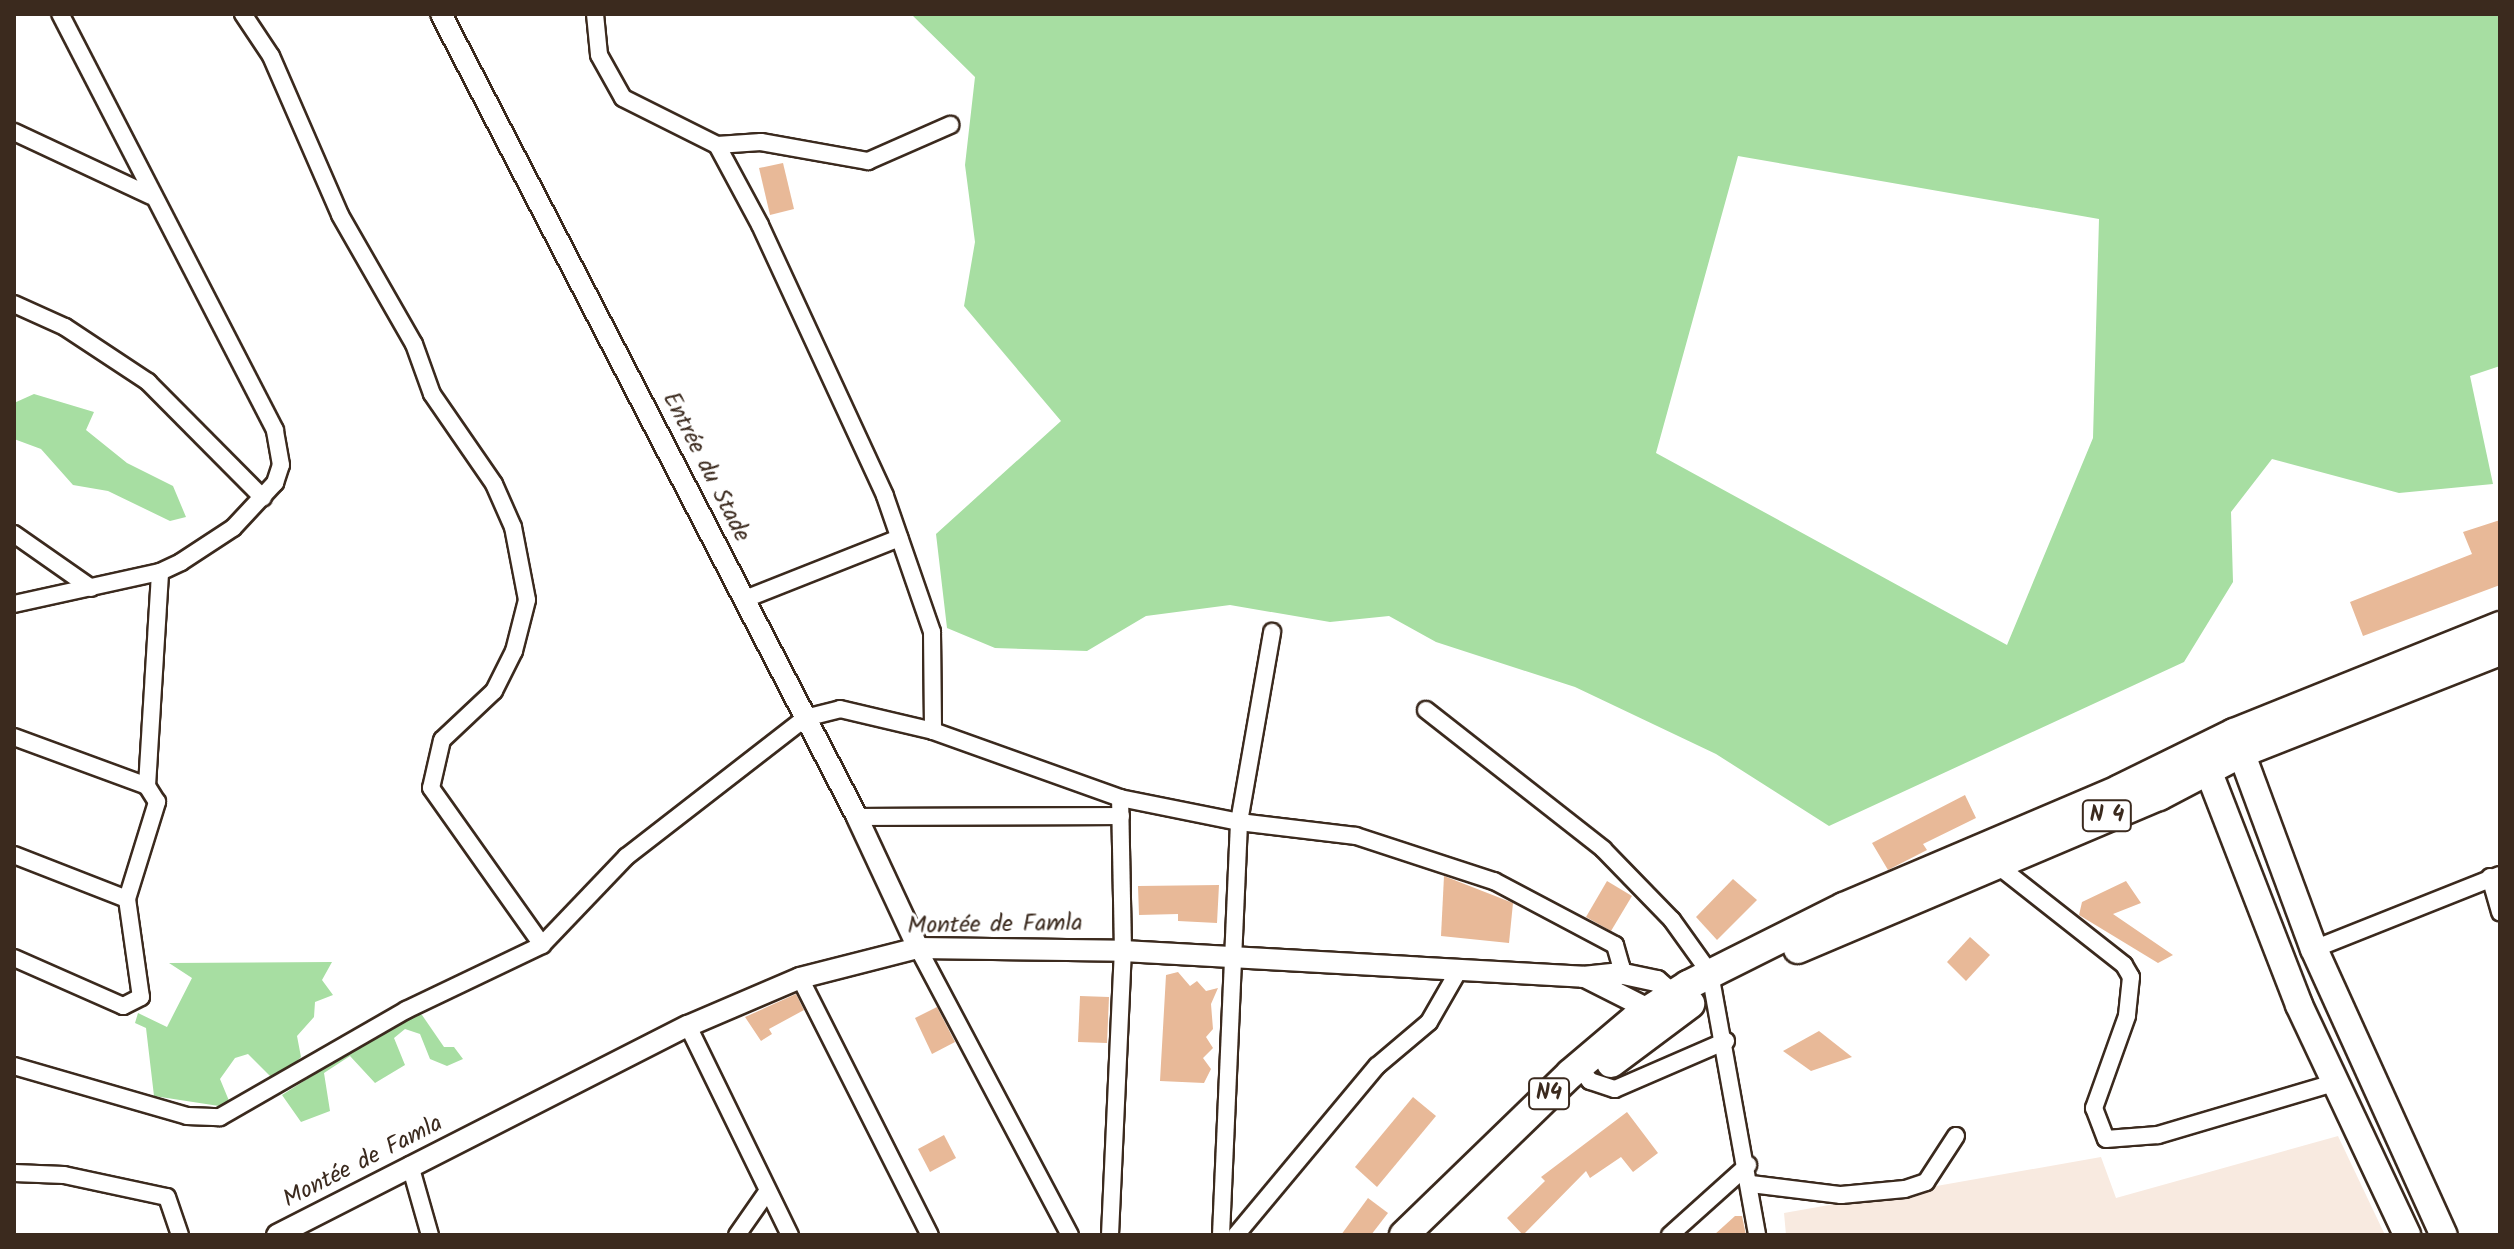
<!DOCTYPE html>
<html>
<head>
<meta charset="utf-8">
<style>
	body { margin:0 }
	#map { position:relative; width:2514px; height:1249px; overflow:hidden; background:#fff; font-family:Kalam,sans-serif }
	div>[style] { position:absolute }
	.built>* { inset:0; background:#f8eae0 }
	.green>* { inset:0; background:#a7dea2 }
	.building>* { inset:0; background:#e8b998 }
	.roads { filter:drop-shadow(2px 0 #3b2a1e) drop-shadow(-2px 0 #3b2a1e) drop-shadow(0 2px #3b2a1e) drop-shadow(0 -2px #3b2a1e) }
	.minor>* { height:16px; margin:-8px; padding:0 8px; transform-origin:8px; border-radius:8px; background:#fff }
	.tertiary>* { height:20px; margin:-10px; padding:0 10px; transform-origin:10px; border-radius:10px; background:#fff }
	.primary>* { height:26px; margin:-13px; padding:0 13px; transform-origin:13px; border-radius:13px; background:#fff }
	.trunk>* { height:28px; margin:-14px; padding:0 14px; transform-origin:14px; border-radius:14px; background:#fff }
	span { translate:-50% -50%; white-space:nowrap; text-align:center; line-height:1.15; -webkit-text-stroke:6px #fff; paint-order:stroke }
	.shield-label span { padding:2px 6px; background:#fff; border:2px solid; border-radius:6px; -webkit-text-stroke-width:0 }
	.shield-label { font-size:22px; color:#3b2a1e; font-weight:700 }
	.street-label { font-size:24px; color:#3b2a1e }
	.frame { position:absolute; inset:0; border:16px solid #3b2a1e; pointer-events:none }
</style>
</head>
<body>
<div id="map">
	<div class="built">
		<div style="clip-path:polygon(2338px 1136px,2385px 1235px,1786px 1235px,1784px 1213px,2101px 1157px,2116px 1198px)"></div>
	</div>
	<div class="green">
		<div style="clip-path:polygon(evenodd,911px 14px,2500px 14px,2500px 366px,2470px 376px,2493px 484px,2399px 493px,2272px 459px,2231px 512px,2233px 582px,2184px 662px,1829px 826px,1716px 754px,1575px 687px,1436px 642px,1389px 616px,1330px 622px,1230px 605px,1146px 616px,1087px 651px,995px 648px,947px 628px,936px 534px,1061px 421px,964px 306px,975px 242px,965px 165px,975px 77px,911px 14px,1738px 156px,2099px 219px,2093px 438px,2007px 645px,1656px 453px,1738px 156px)"></div>
		<div style="clip-path:polygon(34px 394px,94px 412px,86px 430px,127px 463px,173px 486px,186px 517px,170px 521px,108px 491px,73px 485px,41px 449px,14px 439px,14px 403px)"></div>
		<div style="clip-path:polygon(332px 962px,322px 980px,333px 995px,315px 1002px,314px 1017px,297px 1036px,301px 1057px,276px 1082px,248px 1054px,235px 1058px,220px 1079px,232px 1108px,154px 1096px,146px 1028px,135px 1023px,138px 1013px,167px 1027px,192px 978px,169px 963px)"></div>
		<div style="clip-path:polygon(412px 1012px,422px 1015px,444px 1047px,454px 1047px,463px 1059px,447px 1066px,430px 1059px,420px 1034px,405px 1029px,394px 1038px,405px 1065px,375px 1083px,350px 1056px,324px 1073px,330px 1111px,301px 1122px,282px 1095px)"></div>
	</div>
	<div class="building">
		<div style="clip-path:polygon(783px 163px,794px 209px,770px 215px,759px 168px)"></div>
		<div style="clip-path:polygon(2500px 520px,2500px 585px,2363px 636px,2350px 602px,2472px 554px,2463px 532px)"></div>
		<div style="clip-path:polygon(1965px 795px,1976px 818px,1923px 844px,1927px 850px,1888px 870px,1872px 843px)"></div>
		<div style="clip-path:polygon(1444px 876px,1513px 903px,1509px 943px,1441px 936px)"></div>
		<div style="clip-path:polygon(1733px 879px,1757px 900px,1717px 940px,1696px 917px)"></div>
		<div style="clip-path:polygon(1607px 881px,1632px 896px,1611px 931px,1586px 917px)"></div>
		<div style="clip-path:polygon(2126px 881px,2141px 903px,2113px 914px,2173px 955px,2158px 963px,2079px 915px,2082px 902px)"></div>
		<div style="clip-path:polygon(1219px 885px,1217px 923px,1178px 921px,1178px 914px,1139px 915px,1138px 886px)"></div>
		<div style="clip-path:polygon(1970px 937px,1990px 955px,1966px 981px,1947px 962px)"></div>
		<div style="clip-path:polygon(1178px 972px,1190px 986px,1197px 981px,1206px 991px,1218px 988px,1211px 1004px,1213px 1029px,1206px 1037px,1213px 1048px,1203px 1058px,1211px 1069px,1204px 1083px,1160px 1081px,1166px 975px)"></div>
		<div style="clip-path:polygon(796px 994px,804px 1010px,769px 1029px,772px 1034px,761px 1041px,745px 1017px)"></div>
		<div style="clip-path:polygon(1080px 996px,1109px 997px,1107px 1043px,1078px 1042px)"></div>
		<div style="clip-path:polygon(937px 1007px,955px 1042px,932px 1054px,915px 1018px)"></div>
		<div style="clip-path:polygon(1819px 1031px,1852px 1057px,1811px 1071px,1783px 1051px)"></div>
		<div style="clip-path:polygon(1413px 1097px,1436px 1116px,1377px 1187px,1355px 1167px)"></div>
		<div style="clip-path:polygon(1627px 1112px,1658px 1153px,1633px 1172px,1621px 1157px,1590px 1178px,1586px 1171px,1523px 1235px,1507px 1218px,1545px 1181px,1541px 1177px)"></div>
		<div style="clip-path:polygon(944px 1135px,956px 1158px,930px 1172px,918px 1149px)"></div>
		<div style="clip-path:polygon(1368px 1198px,1388px 1213px,1371px 1235px,1341px 1235px)"></div>
		<div style="clip-path:polygon(1735px 1216px,1742px 1216px,1746px 1235px,1714px 1235px)"></div>
	</div>
	<div class="roads">
		<div class="minor">
			<div style="left:243px;top:14px;width:50px;rotate:56.3deg"></div>
			<div style="left:271px;top:56px;width:173px;rotate:66.5deg"></div>
			<div style="left:340px;top:215px;width:149px;rotate:60.2deg"></div>
			<div style="left:414px;top:344px;width:53px;rotate:70.2deg"></div>
			<div style="left:432px;top:394px;width:109px;rotate:55.4deg"></div>
			<div style="left:494px;top:484px;width:47px;rotate:66.2deg"></div>
			<div style="left:513px;top:527px;width:74px;rotate:79.1deg"></div>
			<div style="left:527px;top:600px;width:53px;rotate:104.3deg"></div>
			<div style="left:514px;top:651px;width:45px;rotate:116.6deg"></div>
			<div style="left:494px;top:691px;width:71px;rotate:136.7deg"></div>
			<div style="left:442px;top:740px;width:49px;rotate:102.9deg"></div>
			<div style="left:431px;top:788px;width:192px;rotate:54.7deg"></div>
			<div style="left:595px;top:14px;width:41px;rotate:84.4deg"></div>
			<div style="left:599px;top:55px;width:49px;rotate:60.8deg"></div>
			<div style="left:623px;top:98px;width:105px;rotate:26.6deg"></div>
			<div style="left:717px;top:145px;width:91px;rotate:61.7deg"></div>
			<div style="left:760px;top:225px;width:298px;rotate:65.2deg"></div>
			<div style="left:885px;top:496px;width:144px;rotate:70.9deg"></div>
			<div style="left:932px;top:632px;width:99px;rotate:89.4deg"></div>
			<div style="left:14px;top:132px;width:151px;rotate:25deg"></div>
			<div style="left:717px;top:145px;width:44px;rotate:-3.9deg"></div>
			<div style="left:761px;top:142px;width:109px;rotate:10.1deg"></div>
			<div style="left:868px;top:161px;width:90px;rotate:-23.7deg"></div>
			<div style="left:14px;top:304px;width:56px;rotate:24.3deg"></div>
			<div style="left:65px;top:327px;width:100px;rotate:33.5deg"></div>
			<div style="left:148px;top:382px;width:163px;rotate:45.2deg"></div>
			<div style="left:14px;top:534px;width:94px;rotate:35deg"></div>
			<div style="left:745px;top:599px;width:166px;rotate:-21.6deg"></div>
			<div style="left:14px;top:604px;width:149px;rotate:-12.4deg"></div>
			<div style="left:160px;top:572px;width:23px;rotate:-25deg"></div>
			<div style="left:181px;top:562px;width:62px;rotate:-33.2deg"></div>
			<div style="left:233px;top:528px;width:62px;rotate:-47deg"></div>
			<div style="left:275px;top:483px;width:19px;rotate:-72deg"></div>
			<div style="left:281px;top:465px;width:36px;rotate:-100deg"></div>
			<div style="left:275px;top:430px;width:468px;rotate:-117.3deg"></div>
			<div style="left:1426px;top:710px;width:225px;rotate:38.1deg"></div>
			<div style="left:1603px;top:849px;width:99px;rotate:45.8deg"></div>
			<div style="left:1672px;top:920px;width:65px;rotate:54.4deg"></div>
			<div style="left:1710px;top:973px;width:266px;rotate:79.8deg"></div>
			<div style="left:14px;top:737px;width:142px;rotate:20.2deg"></div>
			<div style="left:147px;top:786px;width:214px;rotate:-86.5deg"></div>
			<div style="left:857px;top:817px;width:264px;rotate:-0.2deg"></div>
			<div style="left:14px;top:855px;width:121px;rotate:21.3deg"></div>
			<div style="left:127px;top:899px;width:99px;rotate:81.9deg"></div>
			<div style="left:141px;top:997px;width:20px;rotate:153deg"></div>
			<div style="left:123px;top:1006px;width:119px;rotate:-156.2deg"></div>
			<div style="left:1992px;top:861px;width:168px;rotate:38.2deg"></div>
			<div style="left:2124px;top:965px;width:14px;rotate:60deg"></div>
			<div style="left:2131px;top:977px;width:39px;rotate:96deg"></div>
			<div style="left:2127px;top:1016px;width:98px;rotate:109.7deg"></div>
			<div style="left:2094px;top:1108px;width:33px;rotate:69deg"></div>
			<div style="left:2106px;top:1139px;width:52px;rotate:-4.4deg"></div>
			<div style="left:2158px;top:1135px;width:183px;rotate:-16.5deg"></div>
			<div style="left:2490px;top:877px;width:37px;rotate:74deg"></div>
			<div style="left:127px;top:899px;width:102px;rotate:-72.8deg"></div>
			<div style="left:157px;top:802px;width:19px;rotate:-122deg"></div>
			<div style="left:918px;top:948px;width:325px;rotate:62.1deg"></div>
			<div style="left:2314px;top:949px;width:200px;rotate:-21.7deg"></div>
			<div style="left:800px;top:978px;width:288px;rotate:63.2deg"></div>
			<div style="left:688px;top:1026px;width:233px;rotate:64deg"></div>
			<div style="left:14px;top:1066px;width:180px;rotate:16.1deg"></div>
			<div style="left:187px;top:1116px;width:33px;rotate:2deg"></div>
			<div style="left:220px;top:1117px;width:215px;rotate:-29.9deg"></div>
			<div style="left:406px;top:1010px;width:151px;rotate:-25.5deg"></div>
			<div style="left:542px;top:945px;width:122px;rotate:-46.3deg"></div>
			<div style="left:626px;top:857px;width:227px;rotate:-37.8deg"></div>
			<div style="left:805px;top:718px;width:36px;rotate:-14deg"></div>
			<div style="left:840px;top:709px;width:96px;rotate:13.3deg"></div>
			<div style="left:933px;top:731px;width:199px;rotate:19.7deg"></div>
			<div style="left:1120px;top:798px;width:121px;rotate:11.4deg"></div>
			<div style="left:1239px;top:822px;width:118px;rotate:6.8deg"></div>
			<div style="left:1356px;top:836px;width:145px;rotate:18.1deg"></div>
			<div style="left:1494px;top:881px;width:137px;rotate:27.9deg"></div>
			<div style="left:1615px;top:945px;width:22px;rotate:74deg"></div>
			<div style="left:1621px;top:966px;width:17px;rotate:114deg"></div>
			<div style="left:1579px;top:1067px;width:18px;rotate:52deg"></div>
			<div style="left:1590px;top:1081px;width:26px;rotate:18deg"></div>
			<div style="left:1615px;top:1089px;width:121px;rotate:-23.4deg"></div>
			<div style="left:410px;top:1165px;width:73px;rotate:74.1deg"></div>
			<div style="left:14px;top:1173px;width:50px;rotate:2.3deg"></div>
			<div style="left:64px;top:1175px;width:105px;rotate:12.1deg"></div>
			<div style="left:167px;top:1197px;width:40px;rotate:71.1deg"></div>
			<div style="left:1751px;top:1184px;width:91px;rotate:7deg"></div>
			<div style="left:1841px;top:1195px;width:64px;rotate:-5.4deg"></div>
			<div style="left:1905px;top:1189px;width:22px;rotate:-18deg"></div>
			<div style="left:1926px;top:1182px;width:55px;rotate:-56.9deg"></div>
			<div style="left:737px;top:1235px;width:52px;rotate:-55.1deg"></div>
			<div style="left:1110px;top:1235px;width:284px;rotate:-87.4deg"></div>
			<div style="left:1123px;top:951px;width:153px;rotate:-91.1deg"></div>
			<div style="left:1221px;top:1235px;width:413px;rotate:-87.5deg"></div>
			<div style="left:1239px;top:822px;width:193px;rotate:-80.1deg"></div>
			<div style="left:1236px;top:1235px;width:220px;rotate:-50.2deg"></div>
			<div style="left:1377px;top:1066px;width:68px;rotate:-40.2deg"></div>
			<div style="left:1429px;top:1022px;width:62px;rotate:-60.1deg"></div>
			<div style="left:1670px;top:1235px;width:105px;rotate:-41.9deg"></div>
		</div>
		<div class="tertiary">
			<div style="left:441px;top:14px;width:904px;rotate:62.61deg"></div>
			<div style="left:857px;top:817px;width:145px;rotate:65deg"></div>
			<div style="left:1587px;top:978px;width:80px;rotate:26.9deg"></div>
			<div style="left:277px;top:1235px;width:461px;rotate:-27deg"></div>
			<div style="left:688px;top:1026px;width:122px;rotate:-23.2deg"></div>
			<div style="left:800px;top:978px;width:122px;rotate:-14.3deg"></div>
			<div style="left:918px;top:948px;width:205px;rotate:0.8deg"></div>
			<div style="left:1123px;top:951px;width:461px;rotate:3.2deg"></div>
			<div style="left:1583px;top:977px;width:36px;rotate:-6deg"></div>
			<div style="left:1619px;top:973px;width:39px;rotate:12deg"></div>
			<div style="left:1657px;top:981px;width:33px;rotate:41deg"></div>
		</div>
		<div class="primary">
			<div style="left:2234px;top:733px;width:230px;rotate:69.7deg"></div>
			<div style="left:2314px;top:949px;width:314px;rotate:65.6deg"></div>
			<div style="left:2201px;top:752px;width:271px;rotate:68.8deg"></div>
			<div style="left:2299px;top:1005px;width:254px;rotate:64.8deg"></div>
		</div>
		<div class="trunk">
			<div style="left:1798px;top:949px;width:392px;rotate:-23deg"></div>
			<div style="left:2159px;top:796px;width:93px;rotate:-27.7deg"></div>
			<div style="left:2241px;top:753px;width:278px;rotate:-21.5deg"></div>
			<div style="left:1611px;top:1063px;width:99px;rotate:-36.8deg"></div>
			<div style="left:1404px;top:1235px;width:231px;rotate:-44.1deg"></div>
			<div style="left:1570px;top:1074px;width:87px;rotate:-40.3deg"></div>
			<div style="left:1636px;top:1018px;width:62px;rotate:-32.4deg"></div>
			<div style="left:1688px;top:985px;width:174px;rotate:-26.6deg"></div>
			<div style="left:1844px;top:907px;width:300px;rotate:-23.1deg"></div>
			<div style="left:2120px;top:789px;width:127px;rotate:-26.2deg"></div>
			<div style="left:2234px;top:733px;width:287px;rotate:-21.9deg"></div>
		</div>
	</div>
	<div class="shield-label">
		<span style="left:2107px;top:816px">N 4</span>
		<span style="left:1549px;top:1094px">N4</span>
	</div>
	<div class="street-label">
		<span style="left:706px;top:467px;rotate:63deg">Entrée du Stade</span>
		<span style="left:995px;top:925px;rotate:-1deg">Montée de Famla</span>
		<span style="left:363px;top:1162px;rotate:-27deg">Montée de Famla</span>
	</div>
	<div class="frame"></div>
</div>
</body>
</html>
